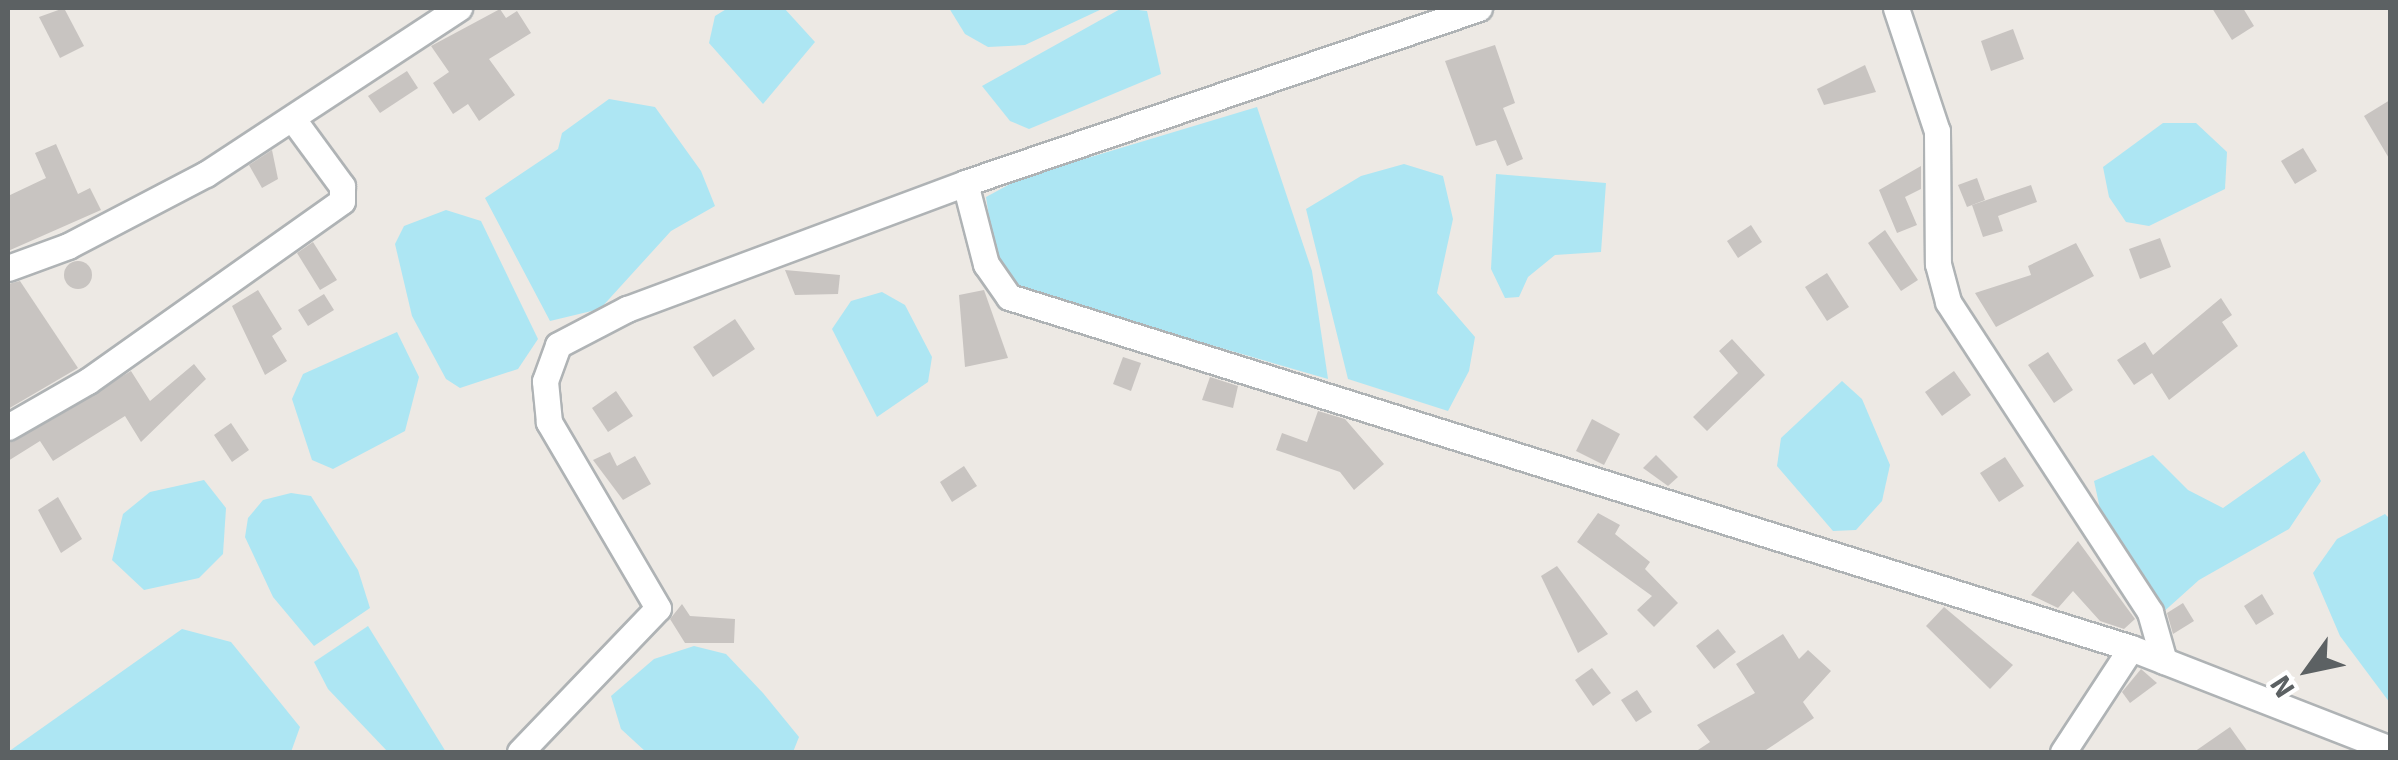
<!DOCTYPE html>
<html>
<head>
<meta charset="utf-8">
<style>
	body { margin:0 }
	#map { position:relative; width:2398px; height:760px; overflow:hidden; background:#ede9e4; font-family:Signika,sans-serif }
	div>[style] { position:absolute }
	.water>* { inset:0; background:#ade6f3 }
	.building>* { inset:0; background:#c8c4c1 }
	.round { border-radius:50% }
	.roads { filter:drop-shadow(2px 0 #afb3b5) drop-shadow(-2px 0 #afb3b5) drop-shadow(0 2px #afb3b5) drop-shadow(0 -2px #afb3b5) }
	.minor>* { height:25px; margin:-12.5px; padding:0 12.5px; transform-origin:12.5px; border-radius:12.5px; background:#fff }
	span { translate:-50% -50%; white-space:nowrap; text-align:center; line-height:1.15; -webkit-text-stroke:9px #fff; paint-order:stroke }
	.frame { position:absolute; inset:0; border:10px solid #5c6163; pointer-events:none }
	.north { position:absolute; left:2258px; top:620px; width:100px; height:100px; -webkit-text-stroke:8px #fff; paint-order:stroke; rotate:237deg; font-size:28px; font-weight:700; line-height:40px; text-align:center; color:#5c6163 }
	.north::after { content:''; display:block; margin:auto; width:35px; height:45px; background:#5c6163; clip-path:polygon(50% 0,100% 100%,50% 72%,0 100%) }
</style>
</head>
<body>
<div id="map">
	<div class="water">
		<div style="clip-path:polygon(728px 8px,784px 8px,815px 42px,763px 104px,709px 43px,715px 16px)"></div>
		<div style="clip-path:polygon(949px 8px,1104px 8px,1025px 45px,988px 47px,965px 34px)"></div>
		<div style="clip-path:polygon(1122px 8px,1147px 11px,1161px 74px,1029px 129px,1010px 121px,982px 86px)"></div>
		<div style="clip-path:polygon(609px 99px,655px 107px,701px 171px,715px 206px,671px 231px,600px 309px,550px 321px,485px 198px,558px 149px,562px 133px)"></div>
		<div style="clip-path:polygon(1257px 107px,1312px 271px,1328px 379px,1015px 288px,993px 244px,986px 197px,1021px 178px)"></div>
		<div style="clip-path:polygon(2163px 123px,2196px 123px,2227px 152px,2225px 189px,2149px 226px,2126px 222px,2109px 197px,2103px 167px)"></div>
		<div style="clip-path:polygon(1404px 164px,1443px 176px,1453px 219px,1437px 293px,1475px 337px,1469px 371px,1448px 411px,1348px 379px,1306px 209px,1361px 176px)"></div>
		<div style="clip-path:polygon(1496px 174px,1606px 183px,1601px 252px,1555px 255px,1528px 277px,1519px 297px,1505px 298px,1491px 269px)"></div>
		<div style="clip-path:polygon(446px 210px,481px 221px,538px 339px,518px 369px,460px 388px,446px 379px,412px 316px,395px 244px,404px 226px)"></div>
		<div style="clip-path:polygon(882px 292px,905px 305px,932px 357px,928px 382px,877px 417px,832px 329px,851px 301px)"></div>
		<div style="clip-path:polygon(397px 332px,419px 377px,405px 431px,333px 469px,312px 460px,292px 399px,303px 374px)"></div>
		<div style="clip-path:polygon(1842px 381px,1862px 399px,1890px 465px,1882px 501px,1856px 530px,1833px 531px,1777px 466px,1781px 438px)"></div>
		<div style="clip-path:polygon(2304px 451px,2321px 481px,2289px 529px,2199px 580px,2160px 615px,2104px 527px,2094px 481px,2153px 455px,2188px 490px,2223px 508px)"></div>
		<div style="clip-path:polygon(204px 480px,226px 508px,223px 554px,199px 578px,144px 590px,112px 560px,123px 514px,150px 492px)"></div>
		<div style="clip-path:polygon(291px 493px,311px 496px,358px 570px,370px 608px,314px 646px,273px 597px,245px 537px,248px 518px,263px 500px)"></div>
		<div style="clip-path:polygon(2385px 514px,2390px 519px,2390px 703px,2340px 636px,2313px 573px,2337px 539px)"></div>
		<div style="clip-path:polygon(368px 626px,446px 752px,388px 752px,328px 689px,314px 662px)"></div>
		<div style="clip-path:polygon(182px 629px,231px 642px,300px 727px,291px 752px,8px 752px)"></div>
		<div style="clip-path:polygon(694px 646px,726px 654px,763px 693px,799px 737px,793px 752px,646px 752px,621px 729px,611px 696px,654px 659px)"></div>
	</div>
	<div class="building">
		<div style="clip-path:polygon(64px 8px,84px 46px,60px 58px,39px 17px)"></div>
		<div style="clip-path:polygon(2212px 8px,2243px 8px,2254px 26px,2232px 40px)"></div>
		<div style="clip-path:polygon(500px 9px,506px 18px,517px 11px,531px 33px,489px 59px,515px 95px,479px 121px,468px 104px,453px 114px,433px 83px,449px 72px,431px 46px)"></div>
		<div style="clip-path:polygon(2013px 29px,2024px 59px,1991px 71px,1981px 41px)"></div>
		<div style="clip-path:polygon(1495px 45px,1515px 103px,1503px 108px,1523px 159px,1507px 166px,1496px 140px,1476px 146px,1445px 61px)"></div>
		<div style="clip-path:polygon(1865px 65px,1876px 92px,1824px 105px,1817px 89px)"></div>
		<div style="clip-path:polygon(407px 71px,418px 88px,380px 113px,368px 96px)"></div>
		<div style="clip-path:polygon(2390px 100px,2390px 160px,2364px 116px)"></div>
		<div style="clip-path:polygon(56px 144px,78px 194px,90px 188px,101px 210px,8px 251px,8px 196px,46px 178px,35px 153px)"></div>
		<div style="clip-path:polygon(2303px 148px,2317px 171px,2295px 184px,2281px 161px)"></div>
		<div style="clip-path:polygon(272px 150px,278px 179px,262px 188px,249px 165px)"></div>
		<div style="clip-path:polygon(1921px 166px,1921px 189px,1905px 197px,1917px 225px,1897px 233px,1879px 190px)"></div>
		<div style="clip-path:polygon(1977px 178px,1985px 200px,1967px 207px,1958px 185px)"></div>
		<div style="clip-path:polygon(2031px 185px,2037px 202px,1998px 216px,2003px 231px,1983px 237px,1972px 205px)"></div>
		<div style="clip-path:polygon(1751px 225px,1762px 242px,1738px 258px,1727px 241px)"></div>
		<div style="clip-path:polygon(1885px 230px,1918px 280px,1901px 291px,1868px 243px)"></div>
		<div style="clip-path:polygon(2160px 238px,2171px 267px,2140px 279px,2129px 249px)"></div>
		<div style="clip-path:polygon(313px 242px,337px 280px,320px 290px,297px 253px)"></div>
		<div style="clip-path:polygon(2076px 243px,2094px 276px,1996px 327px,1975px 293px,2031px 275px,2028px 266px)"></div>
		<div class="round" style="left:64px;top:261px;width:28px;height:28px"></div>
		<div style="clip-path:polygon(785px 270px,840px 275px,838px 294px,795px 295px)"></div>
		<div style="clip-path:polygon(1827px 273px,1849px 307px,1827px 321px,1805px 287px)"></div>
		<div style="clip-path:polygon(20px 281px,78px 368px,8px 409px,8px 284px)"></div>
		<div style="clip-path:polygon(258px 290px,282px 329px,272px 336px,287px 361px,265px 375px,232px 306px)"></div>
		<div style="clip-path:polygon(984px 290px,1008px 358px,965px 367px,959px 295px)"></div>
		<div style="clip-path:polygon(324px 294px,334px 310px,308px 326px,298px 310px)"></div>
		<div style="clip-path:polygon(2221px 298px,2232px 315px,2222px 322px,2238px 346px,2169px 400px,2152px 373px,2134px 385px,2117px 360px,2145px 342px,2153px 355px)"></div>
		<div style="clip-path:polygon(735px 319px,755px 349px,713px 377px,693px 347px)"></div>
		<div style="clip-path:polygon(1732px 339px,1765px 375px,1707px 431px,1693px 417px,1738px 373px,1719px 351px)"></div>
		<div style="clip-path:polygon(2048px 352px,2073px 390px,2054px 403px,2028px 365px)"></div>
		<div style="clip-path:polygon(1123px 357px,1141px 363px,1131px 391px,1113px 384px)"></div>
		<div style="clip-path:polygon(194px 364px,206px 379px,141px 442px,125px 416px,53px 461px,40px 441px,8px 461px,8px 443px,131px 371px,150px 401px)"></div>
		<div style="clip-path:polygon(1954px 371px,1971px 395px,1942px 416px,1925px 392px)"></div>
		<div style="clip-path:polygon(1210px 377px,1238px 386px,1233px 408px,1202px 400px)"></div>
		<div style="clip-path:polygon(616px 391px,633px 416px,608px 432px,592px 408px)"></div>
		<div style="clip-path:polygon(1318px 411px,1345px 419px,1384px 464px,1354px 490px,1340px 472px,1276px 450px,1282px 433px,1307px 442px)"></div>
		<div style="clip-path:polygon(1592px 419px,1620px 434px,1604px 465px,1576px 451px)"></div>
		<div style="clip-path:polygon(231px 423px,249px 450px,232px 462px,214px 435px)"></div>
		<div style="clip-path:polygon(610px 452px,617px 466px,635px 456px,651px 484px,623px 500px,593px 460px)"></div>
		<div style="clip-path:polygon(1656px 455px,1678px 477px,1668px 486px,1643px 468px)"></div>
		<div style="clip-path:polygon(2005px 457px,2024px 486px,1999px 502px,1980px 473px)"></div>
		<div style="clip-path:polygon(964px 466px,977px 486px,952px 502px,940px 482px)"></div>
		<div style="clip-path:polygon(58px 497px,82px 539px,61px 553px,38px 510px)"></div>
		<div style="clip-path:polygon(1598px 513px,1620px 525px,1615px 534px,1650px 562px,1645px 569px,1678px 603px,1654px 627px,1637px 610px,1652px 596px,1577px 542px)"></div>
		<div style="clip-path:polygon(2078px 541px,2135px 619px,2124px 629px,2100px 621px,2073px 591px,2058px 608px,2031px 595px)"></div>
		<div style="clip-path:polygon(1557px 566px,1608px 634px,1578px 653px,1541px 576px)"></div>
		<div style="clip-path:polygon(2262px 594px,2274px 614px,2256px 625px,2244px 606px)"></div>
		<div style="clip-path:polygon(2183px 603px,2194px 621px,2173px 634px,2167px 613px)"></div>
		<div style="clip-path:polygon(682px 604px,690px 616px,735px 619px,734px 643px,685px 643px,670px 619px)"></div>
		<div style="clip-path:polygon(1944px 607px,2013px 665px,1990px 689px,1926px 626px)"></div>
		<div style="clip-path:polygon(1718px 629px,1736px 652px,1714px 669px,1696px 646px)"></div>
		<div style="clip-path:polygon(1783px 634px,1799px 659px,1808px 650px,1831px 671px,1803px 702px,1814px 718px,1763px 752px,1695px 752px,1710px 742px,1697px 725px,1755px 693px,1736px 664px)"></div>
		<div style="clip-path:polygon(1592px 668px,1611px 693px,1593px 706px,1575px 680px)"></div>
		<div style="clip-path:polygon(2141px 669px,2157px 683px,2130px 703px,2122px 692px)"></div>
		<div style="clip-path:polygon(1637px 690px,1652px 712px,1636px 722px,1621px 700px)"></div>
		<div style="clip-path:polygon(2230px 727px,2248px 752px,2194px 752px)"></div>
	</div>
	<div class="roads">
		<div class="minor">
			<div style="left:1896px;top:8px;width:130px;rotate:71.6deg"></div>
			<div style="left:1937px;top:131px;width:133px;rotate:89.6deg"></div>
			<div style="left:1938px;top:264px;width:39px;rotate:75deg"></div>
			<div style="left:1948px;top:302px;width:370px;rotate:56.9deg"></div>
			<div style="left:2150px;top:612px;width:51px;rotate:74.1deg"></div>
			<div style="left:965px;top:183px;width:84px;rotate:75.5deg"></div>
			<div style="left:986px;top:264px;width:40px;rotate:55.1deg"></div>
			<div style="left:1009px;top:297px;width:1176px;rotate:17.37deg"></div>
			<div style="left:2131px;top:648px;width:278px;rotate:21.3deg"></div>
			<div style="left:8px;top:268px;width:64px;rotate:-20.1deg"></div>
			<div style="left:68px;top:246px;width:156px;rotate:-27.6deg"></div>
			<div style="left:206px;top:174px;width:303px;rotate:-33.3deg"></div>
			<div style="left:8px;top:427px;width:92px;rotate:-29.9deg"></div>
			<div style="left:88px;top:381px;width:311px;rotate:-35.3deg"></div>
			<div style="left:342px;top:201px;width:15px;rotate:-90deg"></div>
			<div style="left:342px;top:186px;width:79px;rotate:-126.3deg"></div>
			<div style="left:520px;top:752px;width:199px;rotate:-46.2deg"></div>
			<div style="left:658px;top:608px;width:216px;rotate:-120.4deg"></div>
			<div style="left:549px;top:422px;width:41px;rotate:-95.6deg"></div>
			<div style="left:545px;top:381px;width:38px;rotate:-70deg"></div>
			<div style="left:558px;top:345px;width:78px;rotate:-27.6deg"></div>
			<div style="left:627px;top:309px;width:361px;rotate:-20.4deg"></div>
			<div style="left:965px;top:183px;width:543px;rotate:-18.8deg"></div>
			<div style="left:2063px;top:752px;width:124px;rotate:-56.8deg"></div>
		</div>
	</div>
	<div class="frame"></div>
	<div class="north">N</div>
</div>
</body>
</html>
